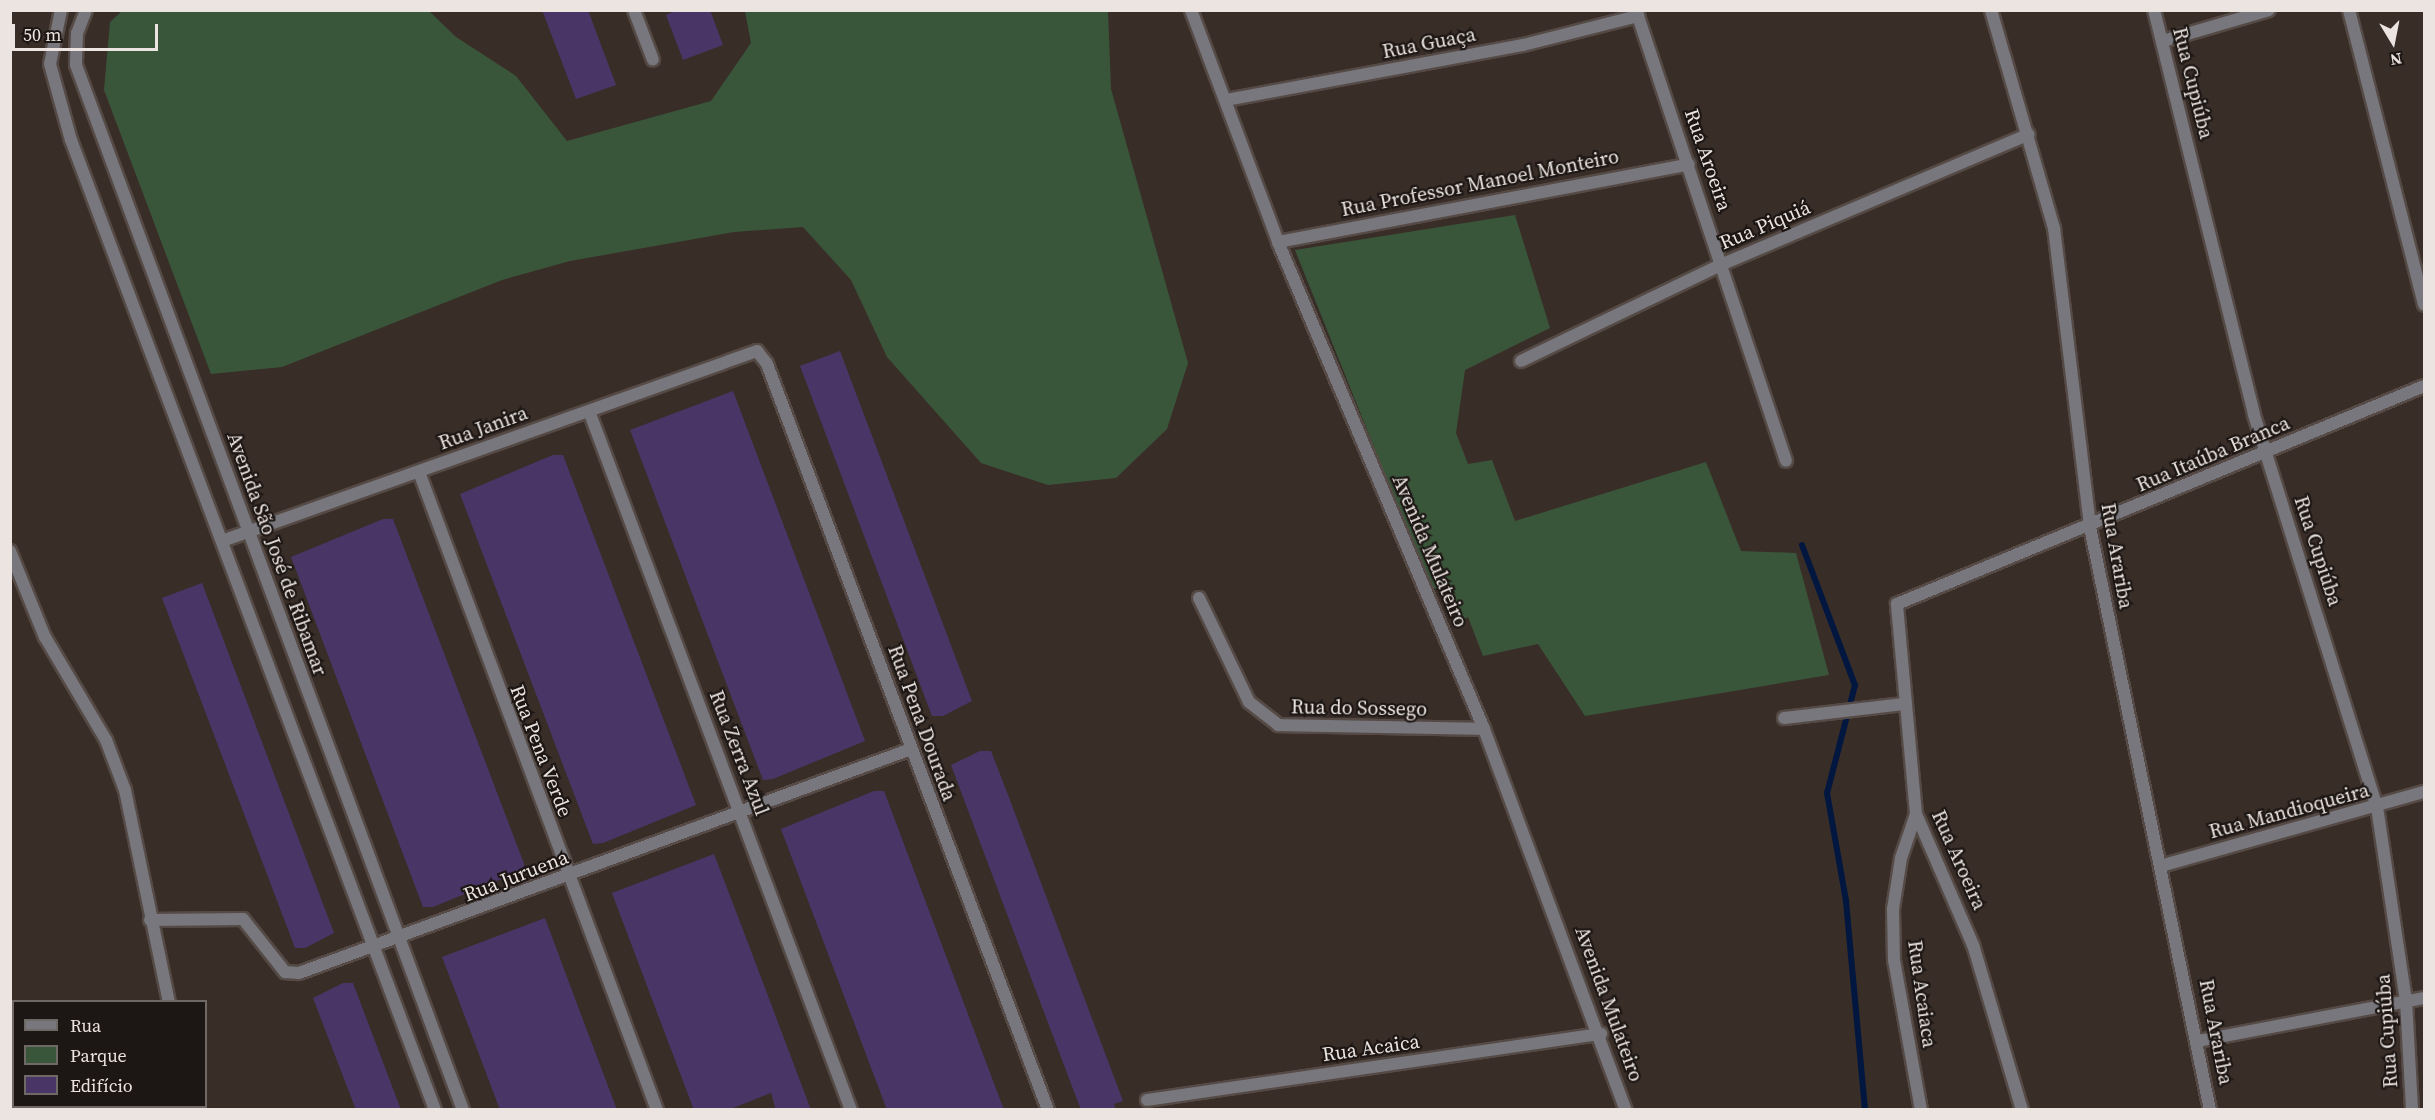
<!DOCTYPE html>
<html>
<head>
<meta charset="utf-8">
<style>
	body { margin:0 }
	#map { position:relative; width:2435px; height:1120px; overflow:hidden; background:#392d28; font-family:"Source Serif 4",serif }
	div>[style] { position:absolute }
	.green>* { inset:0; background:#3a563a }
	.stream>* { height:6px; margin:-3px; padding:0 3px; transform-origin:3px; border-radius:3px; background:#011740 }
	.building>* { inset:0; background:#493667 }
	.roads { filter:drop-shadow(2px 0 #554a45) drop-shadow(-2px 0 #554a45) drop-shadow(0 2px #554a45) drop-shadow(0 -2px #554a45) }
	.service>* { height:12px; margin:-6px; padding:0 6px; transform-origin:6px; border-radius:6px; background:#77777d }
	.minor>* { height:12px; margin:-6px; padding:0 6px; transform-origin:6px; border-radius:6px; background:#77777d }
	.tertiary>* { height:12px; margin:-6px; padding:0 6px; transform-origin:6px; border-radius:6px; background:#77777d }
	span { translate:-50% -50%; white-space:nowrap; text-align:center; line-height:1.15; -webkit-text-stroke:4.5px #1c1714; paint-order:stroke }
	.street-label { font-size:20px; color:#ebe4e0 }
	.frame { position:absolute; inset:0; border:12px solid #ebe4e0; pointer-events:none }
	.legend { position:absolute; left:12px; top:1000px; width:195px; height:108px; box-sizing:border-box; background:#1c1714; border:2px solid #6f6966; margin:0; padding:8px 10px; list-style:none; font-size:18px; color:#ebe4e0 }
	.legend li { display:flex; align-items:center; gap:12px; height:30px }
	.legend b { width:30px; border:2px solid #6f6966 }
	.north { position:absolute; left:2363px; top:12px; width:60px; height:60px; -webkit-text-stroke:4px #1c1714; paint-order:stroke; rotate:170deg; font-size:16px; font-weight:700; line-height:24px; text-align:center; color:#ebe4e0 }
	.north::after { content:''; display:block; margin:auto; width:21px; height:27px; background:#ebe4e0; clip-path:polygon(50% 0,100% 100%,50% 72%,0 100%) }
	.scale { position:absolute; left:12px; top:24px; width:146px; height:27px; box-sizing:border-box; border:3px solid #ebe4e0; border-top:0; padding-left:8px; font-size:18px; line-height:21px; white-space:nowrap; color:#ebe4e0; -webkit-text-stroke:4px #1c1714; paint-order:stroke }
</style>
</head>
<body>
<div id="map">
	<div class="green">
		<div style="clip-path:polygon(122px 11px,429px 11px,456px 37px,516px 76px,567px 141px,711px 101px,751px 43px,745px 11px,1108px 11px,1111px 89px,1188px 363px,1167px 429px,1116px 478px,1048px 485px,981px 463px,887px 357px,851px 280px,803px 227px,734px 232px,570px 261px,502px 280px,282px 367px,211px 374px,104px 90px,110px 22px)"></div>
		<div style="clip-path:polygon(1515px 215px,1550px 328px,1465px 370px,1456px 433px,1468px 464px,1492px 460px,1515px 521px,1706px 462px,1741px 551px,1796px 553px,1829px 675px,1585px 716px,1538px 644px,1483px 656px,1468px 617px,1461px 621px,1443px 587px,1431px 589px,1295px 250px)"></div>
	</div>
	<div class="stream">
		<div style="left:1802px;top:545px;width:150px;rotate:69.3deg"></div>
		<div style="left:1855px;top:685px;width:112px;rotate:104.5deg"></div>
		<div style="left:1827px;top:793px;width:110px;rotate:80deg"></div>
		<div style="left:1846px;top:901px;width:210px;rotate:84.8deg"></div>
	</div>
	<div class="building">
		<div style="clip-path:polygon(542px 10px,588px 10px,616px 85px,576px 99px)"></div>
		<div style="clip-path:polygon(678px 10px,710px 10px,723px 45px,683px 60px,666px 15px)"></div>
		<div style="clip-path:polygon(840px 351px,972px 701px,943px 716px,932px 716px,800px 366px)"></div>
		<div style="clip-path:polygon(733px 391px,865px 741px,773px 779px,763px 780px,630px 430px)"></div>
		<div style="clip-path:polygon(553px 455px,563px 455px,696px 805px,603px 843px,593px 844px,460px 494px)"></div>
		<div style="clip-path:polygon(383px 519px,393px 519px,526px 869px,433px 907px,423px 907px,291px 557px)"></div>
		<div style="clip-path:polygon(202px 583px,334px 933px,305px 948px,295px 948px,162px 598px)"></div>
		<div style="clip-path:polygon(980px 751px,991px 751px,1008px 795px,1123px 1101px,1114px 1104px,1116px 1110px,1081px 1110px,1019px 946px,951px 765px)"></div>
		<div style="clip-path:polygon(874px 791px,884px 791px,1004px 1110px,887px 1110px,781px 829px)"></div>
		<div style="clip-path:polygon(714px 854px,748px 943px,811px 1110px,776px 1110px,771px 1093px,728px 1110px,694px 1110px,658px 1015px,612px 893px)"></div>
		<div style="clip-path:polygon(545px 918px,574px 996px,617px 1110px,500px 1110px,459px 1001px,442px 957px)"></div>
		<div style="clip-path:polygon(343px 983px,353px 983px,401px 1110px,356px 1110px,313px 998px)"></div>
	</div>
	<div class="roads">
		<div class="service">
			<div style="left:1784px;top:718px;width:121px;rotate:-6.7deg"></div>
		</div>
		<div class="minor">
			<div style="left:634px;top:10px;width:53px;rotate:69.2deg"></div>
			<div style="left:1636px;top:10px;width:475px;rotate:71.6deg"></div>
			<div style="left:1991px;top:10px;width:227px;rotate:73.9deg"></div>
			<div style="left:2054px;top:228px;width:301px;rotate:83.1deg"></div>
			<div style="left:2090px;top:527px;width:595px;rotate:78.37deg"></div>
			<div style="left:2154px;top:10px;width:417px;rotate:76.1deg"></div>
			<div style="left:2254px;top:415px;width:411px;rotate:72.6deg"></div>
			<div style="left:2377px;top:807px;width:196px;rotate:81.5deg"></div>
			<div style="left:2406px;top:1001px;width:109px;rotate:86.8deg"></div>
			<div style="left:2349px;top:10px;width:304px;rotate:75.7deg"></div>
			<div style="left:2163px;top:41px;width:110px;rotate:-16.3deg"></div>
			<div style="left:1226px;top:100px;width:302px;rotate:-10.5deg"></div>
			<div style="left:1523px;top:45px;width:119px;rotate:-14.2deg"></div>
			<div style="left:1278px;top:242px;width:418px;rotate:-10.7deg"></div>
			<div style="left:1521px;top:361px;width:224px;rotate:-25.7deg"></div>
			<div style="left:1723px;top:264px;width:332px;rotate:-23deg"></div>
			<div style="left:589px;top:411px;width:746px;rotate:69.45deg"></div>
			<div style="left:419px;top:472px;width:681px;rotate:69.54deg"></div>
			<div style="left:222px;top:541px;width:568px;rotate:-19.55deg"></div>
			<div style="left:757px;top:351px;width:16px;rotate:52deg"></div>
			<div style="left:767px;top:364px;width:797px;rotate:69.36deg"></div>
			<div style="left:10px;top:551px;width:93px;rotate:67.9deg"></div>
			<div style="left:45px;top:637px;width:120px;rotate:59.4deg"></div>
			<div style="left:106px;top:740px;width:53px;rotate:69.2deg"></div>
			<div style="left:125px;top:790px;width:217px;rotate:78.3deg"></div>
			<div style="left:1199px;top:598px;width:115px;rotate:64.3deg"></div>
			<div style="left:1249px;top:702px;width:37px;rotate:38deg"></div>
			<div style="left:1278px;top:725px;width:206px;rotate:1.1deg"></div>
			<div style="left:1916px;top:814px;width:46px;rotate:108.8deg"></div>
			<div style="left:1901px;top:858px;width:52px;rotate:98.9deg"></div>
			<div style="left:1893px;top:909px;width:51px;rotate:88.9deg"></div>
			<div style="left:1894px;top:960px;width:152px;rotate:79.8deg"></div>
			<div style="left:2164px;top:865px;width:270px;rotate:-15.7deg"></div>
			<div style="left:150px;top:920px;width:93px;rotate:-0.6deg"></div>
			<div style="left:243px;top:919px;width:68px;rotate:51.6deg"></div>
			<div style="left:285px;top:972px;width:14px;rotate:4deg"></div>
			<div style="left:299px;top:973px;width:652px;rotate:-20.1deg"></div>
			<div style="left:2198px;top:1041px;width:230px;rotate:-10.8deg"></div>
			<div style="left:1147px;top:1100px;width:459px;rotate:-8.3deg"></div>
			<div style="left:196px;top:1106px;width:4px;rotate:76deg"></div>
			<div style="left:179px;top:1110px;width:6px;rotate:-39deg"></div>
			<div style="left:2022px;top:1110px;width:172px;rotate:-106.5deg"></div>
			<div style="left:1973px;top:945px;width:143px;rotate:-113.5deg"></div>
			<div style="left:1916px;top:814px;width:211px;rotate:-95.2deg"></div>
			<div style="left:1897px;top:604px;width:570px;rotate:-22.47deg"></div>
		</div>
		<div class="tertiary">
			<div style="left:61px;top:10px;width:55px;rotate:101.5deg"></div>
			<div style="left:50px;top:64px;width:79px;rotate:74.6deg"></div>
			<div style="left:71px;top:140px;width:1036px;rotate:69.43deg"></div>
			<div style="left:86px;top:10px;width:25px;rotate:111deg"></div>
			<div style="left:77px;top:33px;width:32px;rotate:92deg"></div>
			<div style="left:76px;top:65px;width:1114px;rotate:69.68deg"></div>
			<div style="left:1191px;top:10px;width:248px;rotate:69.4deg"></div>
			<div style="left:1278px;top:242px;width:529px;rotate:67.07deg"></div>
			<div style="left:1484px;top:729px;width:407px;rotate:69.6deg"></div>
		</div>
	</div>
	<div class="street-label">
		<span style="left:1429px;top:43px;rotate:-11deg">Rua Guaça</span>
		<span style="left:2193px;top:83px;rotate:76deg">Rua Cupiúba</span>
		<span style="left:1708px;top:160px;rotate:71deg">Rua Aroeira</span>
		<span style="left:1480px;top:183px;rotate:-11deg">Rua Professor Manoel Monteiro</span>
		<span style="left:1765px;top:225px;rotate:-23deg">Rua Piquiá</span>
		<span style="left:483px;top:428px;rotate:-20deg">Rua Janira</span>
		<span style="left:2213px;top:454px;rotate:-23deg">Rua Itaúba Branca</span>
		<span style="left:1430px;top:551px;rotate:67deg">Avenida Mulateiro</span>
		<span style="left:2318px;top:551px;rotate:72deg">Rua Cupiúba</span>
		<span style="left:277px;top:554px;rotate:70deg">Avenida São José de Ribamar</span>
		<span style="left:2117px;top:556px;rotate:80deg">Rua Arariba</span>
		<span style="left:1359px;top:708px;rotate:1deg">Rua do Sossego</span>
		<span style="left:922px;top:723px;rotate:70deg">Rua Pena Dourada</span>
		<span style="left:541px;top:751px;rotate:69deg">Rua Pena Verde</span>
		<span style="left:739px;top:753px;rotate:69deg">Rua Zerra Azul</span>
		<span style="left:2289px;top:811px;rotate:-15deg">Rua Mandioqueira</span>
		<span style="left:1959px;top:860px;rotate:66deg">Rua Aroeira</span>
		<span style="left:516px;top:876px;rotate:-21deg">Rua Juruena</span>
		<span style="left:1922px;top:994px;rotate:82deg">Rua Acaiaca</span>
		<span style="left:1609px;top:1004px;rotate:70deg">Avenida Mulateiro</span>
		<span style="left:2387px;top:1031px;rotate:-94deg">Rua Cupiúba</span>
		<span style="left:2216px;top:1032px;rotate:79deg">Rua Arariba</span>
		<span style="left:1371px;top:1048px;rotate:-8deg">Rua Acaica</span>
	</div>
	<div class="frame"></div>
	<ul class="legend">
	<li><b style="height:8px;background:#77777d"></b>Rua</li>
	<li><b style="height:16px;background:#3a563a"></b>Parque</li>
	<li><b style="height:16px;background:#493667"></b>Edifício</li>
	</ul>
	<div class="north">N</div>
	<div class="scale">50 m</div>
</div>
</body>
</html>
